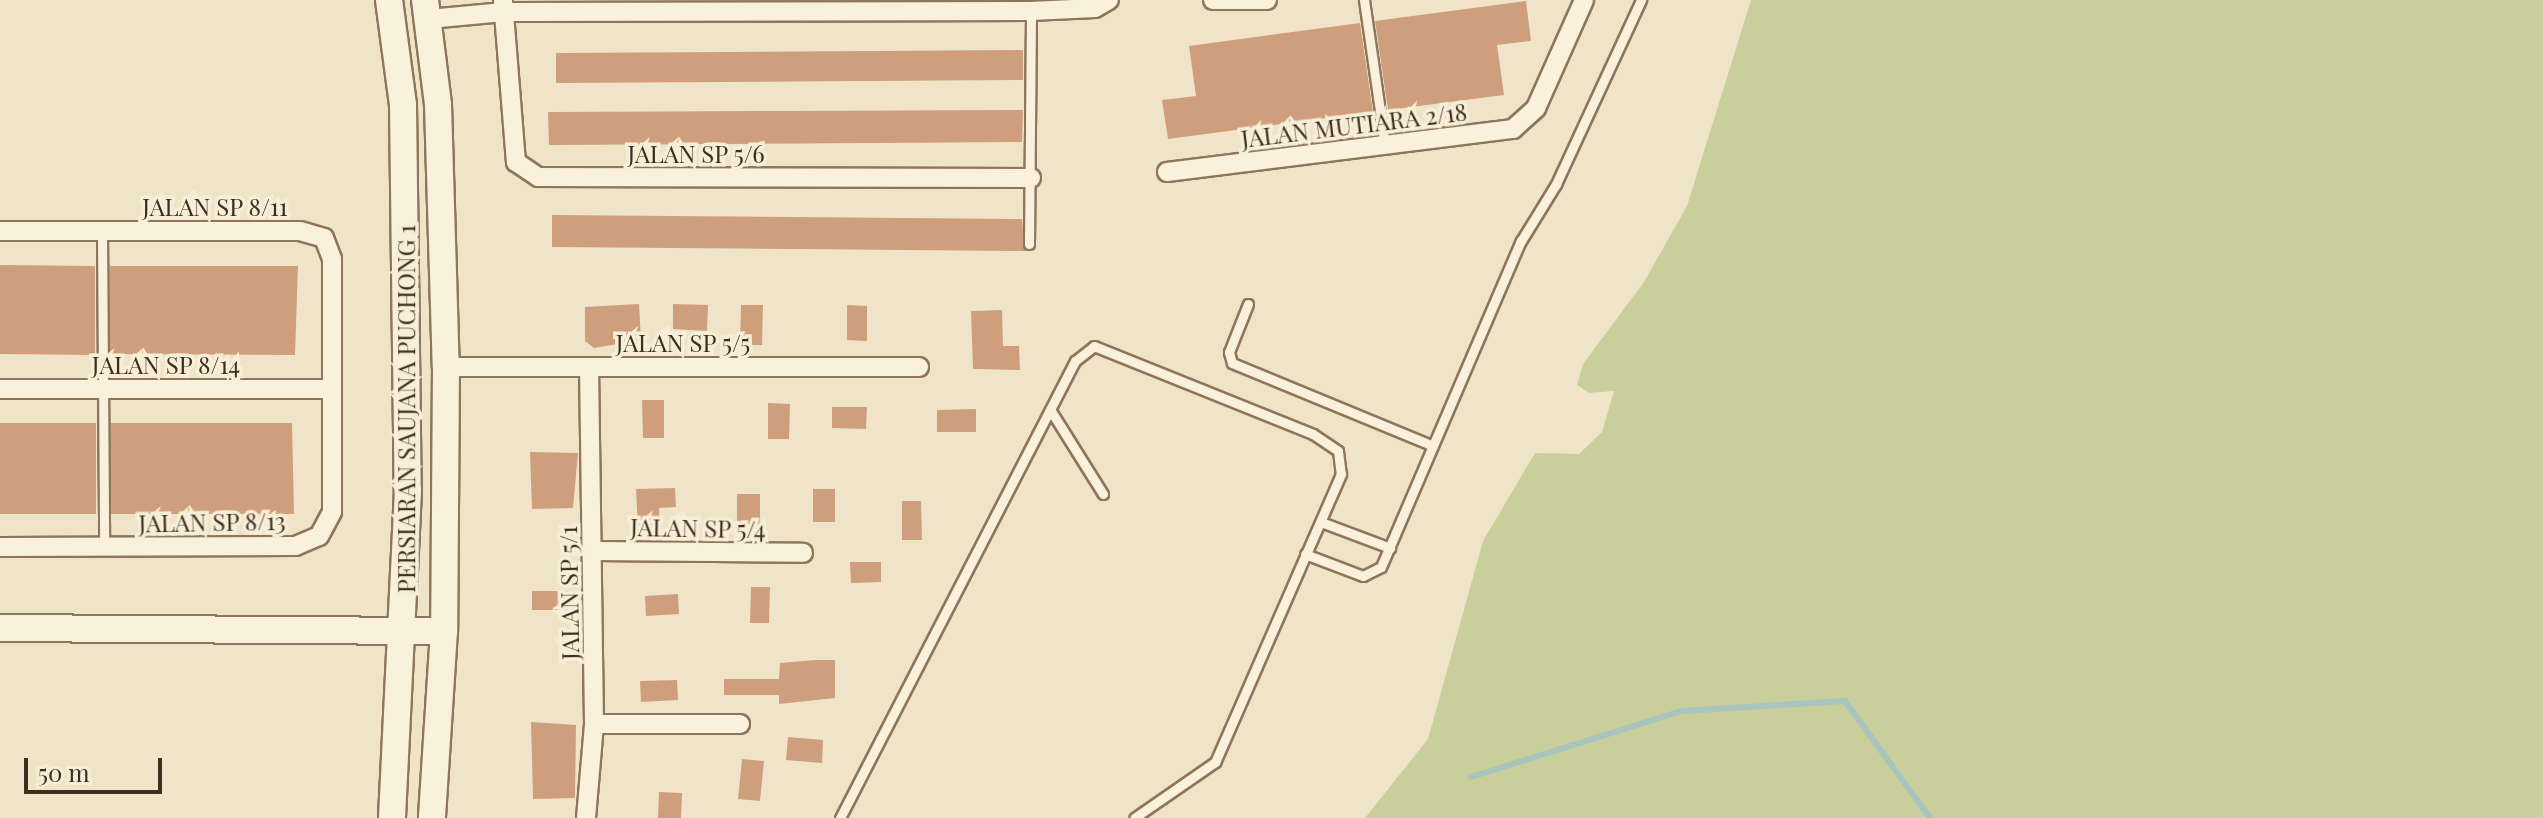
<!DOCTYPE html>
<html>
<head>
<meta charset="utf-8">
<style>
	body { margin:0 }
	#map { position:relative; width:2543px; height:818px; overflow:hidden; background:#f0e4c8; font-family:"Playfair Display",serif }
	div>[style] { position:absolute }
	.green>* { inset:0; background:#c9cf9b }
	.stream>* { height:6px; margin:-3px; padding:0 3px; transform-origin:3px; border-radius:3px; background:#a9c4bc }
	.building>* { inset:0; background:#cf9f7d }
	.roads { filter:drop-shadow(2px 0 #8d765c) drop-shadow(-2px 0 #8d765c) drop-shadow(0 2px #8d765c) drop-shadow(0 -2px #8d765c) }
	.lane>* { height:9px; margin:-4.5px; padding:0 4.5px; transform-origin:4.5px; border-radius:4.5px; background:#faf1dc }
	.street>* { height:18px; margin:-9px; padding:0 9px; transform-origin:9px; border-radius:9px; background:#faf1dc }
	.secondary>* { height:26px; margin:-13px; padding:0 13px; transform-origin:13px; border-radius:13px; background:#faf1dc }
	span { translate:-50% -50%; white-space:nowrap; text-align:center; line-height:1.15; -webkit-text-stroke:7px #f7eed8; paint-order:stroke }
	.street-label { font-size:24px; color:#3d2e20 }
	.scale { position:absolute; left:24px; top:758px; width:138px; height:36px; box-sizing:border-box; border:4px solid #3d2e20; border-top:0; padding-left:10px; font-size:24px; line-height:28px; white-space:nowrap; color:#3d2e20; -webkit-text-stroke:6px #f7eed8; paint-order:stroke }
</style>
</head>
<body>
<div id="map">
	<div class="green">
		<div style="clip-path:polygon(1751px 0,2543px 0,2543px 818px,1365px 818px,1428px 739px,1483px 541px,1535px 453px,1579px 454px,1602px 432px,1614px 391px,1589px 393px,1577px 385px,1583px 364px,1644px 282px,1687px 206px)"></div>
	</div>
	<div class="stream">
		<div style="left:1471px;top:777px;width:221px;rotate:-17.4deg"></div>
		<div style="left:1682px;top:711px;width:163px;rotate:-3.5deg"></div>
		<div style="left:1845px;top:701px;width:145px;rotate:54deg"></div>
	</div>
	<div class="building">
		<div style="clip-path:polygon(1526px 1px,1531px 41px,1497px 45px,1504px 95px,1388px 110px,1375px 21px)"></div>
		<div style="clip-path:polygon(1360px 23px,1373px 112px,1168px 139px,1162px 100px,1196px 96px,1189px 46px)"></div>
		<div style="clip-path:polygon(1023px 50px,1023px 80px,556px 83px,556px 53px)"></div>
		<div style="clip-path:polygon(1023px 110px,1022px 142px,549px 145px,548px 112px)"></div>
		<div style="clip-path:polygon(552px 215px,1022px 219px,1025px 251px,552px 247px)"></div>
		<div style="clip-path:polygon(0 265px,95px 266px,95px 355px,0 354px)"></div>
		<div style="clip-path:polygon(110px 266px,298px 266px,295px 355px,110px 354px)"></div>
		<div style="clip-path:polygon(639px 304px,641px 340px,594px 348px,585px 341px,585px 307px)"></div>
		<div style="clip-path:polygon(673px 304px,708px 305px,707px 331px,673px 329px)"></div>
		<div style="clip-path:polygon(741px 305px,763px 305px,762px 345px,740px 345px)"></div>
		<div style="clip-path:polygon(847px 305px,867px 306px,867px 341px,847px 340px)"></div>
		<div style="clip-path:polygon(1002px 310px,1003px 346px,1019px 346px,1020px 370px,973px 369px,971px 311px)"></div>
		<div style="clip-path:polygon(642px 400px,664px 400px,664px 438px,643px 438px)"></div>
		<div style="clip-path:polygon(768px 403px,790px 404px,789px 439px,768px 439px)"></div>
		<div style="clip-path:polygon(832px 407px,867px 407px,866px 429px,832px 428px)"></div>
		<div style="clip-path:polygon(976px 409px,976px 432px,937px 432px,937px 410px)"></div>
		<div style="clip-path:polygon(0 423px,96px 423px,96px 514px,0 514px)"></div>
		<div style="clip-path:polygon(111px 423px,292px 423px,294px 514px,111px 514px)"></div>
		<div style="clip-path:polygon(530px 452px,578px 453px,573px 508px,532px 509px)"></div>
		<div style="clip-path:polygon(675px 488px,676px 507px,659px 508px,660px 529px,638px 530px,636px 489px)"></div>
		<div style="clip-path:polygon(813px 489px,835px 489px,835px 522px,813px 522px)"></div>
		<div style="clip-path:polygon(737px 494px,760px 494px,760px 524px,737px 524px)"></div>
		<div style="clip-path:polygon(902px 501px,921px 501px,922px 540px,902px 540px)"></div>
		<div style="clip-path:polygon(850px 562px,881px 562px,881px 582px,851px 583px)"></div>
		<div style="clip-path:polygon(751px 587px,770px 587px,769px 623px,750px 623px)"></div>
		<div style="clip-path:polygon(532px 591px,568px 591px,568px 610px,532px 610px)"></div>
		<div style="clip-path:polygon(678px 594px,679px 614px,646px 616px,645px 596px)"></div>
		<div style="clip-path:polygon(815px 660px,835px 660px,835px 698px,779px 704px,779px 695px,724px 695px,724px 679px,779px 679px,780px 663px)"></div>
		<div style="clip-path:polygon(677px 680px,678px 700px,641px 702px,640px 681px)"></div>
		<div style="clip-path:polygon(531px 722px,576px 725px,575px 798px,533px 799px)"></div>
		<div style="clip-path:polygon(788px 737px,823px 740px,822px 763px,786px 760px)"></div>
		<div style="clip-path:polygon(742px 759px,764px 761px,760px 801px,738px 799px)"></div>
		<div style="clip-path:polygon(659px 792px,682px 793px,681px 818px,658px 818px)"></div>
	</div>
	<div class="roads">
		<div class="lane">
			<div style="left:1364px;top:0;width:147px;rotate:81.8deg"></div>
			<div style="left:102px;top:231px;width:316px;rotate:89.6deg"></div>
			<div style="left:1029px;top:244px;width:233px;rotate:-89.5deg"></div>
			<div style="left:1248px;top:304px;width:52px;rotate:111.6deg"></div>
			<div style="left:1229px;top:352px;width:11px;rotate:75deg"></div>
			<div style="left:1232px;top:363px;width:217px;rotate:22.4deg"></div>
			<div style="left:1051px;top:411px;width:98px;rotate:57.9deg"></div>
			<div style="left:1321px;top:522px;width:74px;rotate:20.6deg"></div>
			<div style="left:1305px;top:554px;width:62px;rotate:20.8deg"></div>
			<div style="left:1363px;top:576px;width:20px;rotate:-27deg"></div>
			<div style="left:1381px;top:567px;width:355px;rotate:-66.8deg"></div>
			<div style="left:1521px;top:241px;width:67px;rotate:-58.4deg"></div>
			<div style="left:1556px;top:184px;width:203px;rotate:-65.2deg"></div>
			<div style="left:840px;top:818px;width:514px;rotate:-62.79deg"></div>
			<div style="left:1075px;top:361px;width:24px;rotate:-38deg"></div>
			<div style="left:1094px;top:346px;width:236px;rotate:21.9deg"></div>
			<div style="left:1313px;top:434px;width:30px;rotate:34deg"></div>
			<div style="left:1338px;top:451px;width:23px;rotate:83deg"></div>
			<div style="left:1341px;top:474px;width:314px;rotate:113.6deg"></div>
			<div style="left:1215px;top:762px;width:98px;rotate:145.3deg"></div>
		</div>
		<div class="street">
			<div style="left:1213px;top:0;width:54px"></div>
			<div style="left:503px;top:1px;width:162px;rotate:85.4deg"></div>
			<div style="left:516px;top:162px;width:27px;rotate:34deg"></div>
			<div style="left:538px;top:177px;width:493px;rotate:0.1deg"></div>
			<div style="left:429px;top:19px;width:75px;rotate:-5.3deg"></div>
			<div style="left:504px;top:12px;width:527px;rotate:-0.11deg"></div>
			<div style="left:1031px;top:11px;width:64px;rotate:-2.7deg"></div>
			<div style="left:1095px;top:8px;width:16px;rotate:-30deg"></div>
			<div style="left:1167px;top:172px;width:349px;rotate:-7.1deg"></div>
			<div style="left:1513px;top:129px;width:31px;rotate:-42deg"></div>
			<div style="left:1536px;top:108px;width:118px;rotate:-66deg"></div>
			<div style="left:0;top:231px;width:300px"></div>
			<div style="left:300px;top:231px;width:25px;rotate:16deg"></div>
			<div style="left:324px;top:238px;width:22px;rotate:69deg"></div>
			<div style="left:332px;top:259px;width:253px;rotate:90deg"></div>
			<div style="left:332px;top:512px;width:27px;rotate:118deg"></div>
			<div style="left:319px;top:536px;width:25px;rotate:157deg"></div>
			<div style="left:296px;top:546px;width:296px;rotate:179.8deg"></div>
			<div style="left:446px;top:367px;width:473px"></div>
			<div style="left:0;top:389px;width:331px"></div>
			<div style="left:593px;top:551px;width:210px;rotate:0.5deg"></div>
			<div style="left:594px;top:724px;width:146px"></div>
			<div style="left:586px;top:818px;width:94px;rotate:-85.1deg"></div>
			<div style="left:594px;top:724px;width:357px;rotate:-90.8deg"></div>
		</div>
		<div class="secondary">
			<div style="left:389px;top:0;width:106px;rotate:82.4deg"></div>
			<div style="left:403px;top:105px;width:385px;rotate:89.3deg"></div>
			<div style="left:408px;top:490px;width:328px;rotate:92.8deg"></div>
			<div style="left:425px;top:0;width:106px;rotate:82.9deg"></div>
			<div style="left:438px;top:105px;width:262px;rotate:88.3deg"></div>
			<div style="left:446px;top:367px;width:264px;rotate:90.4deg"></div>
			<div style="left:444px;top:631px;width:187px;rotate:93.7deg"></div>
			<div style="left:0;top:628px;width:444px;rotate:0.4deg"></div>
		</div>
	</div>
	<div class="street-label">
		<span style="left:1354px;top:125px;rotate:-7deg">JALAN MUTIARA 2/18</span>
		<span style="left:696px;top:154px">JALAN SP 5/6</span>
		<span style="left:215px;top:207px">JALAN SP 8/11</span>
		<span style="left:683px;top:343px">JALAN SP 5/5</span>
		<span style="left:166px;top:365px">JALAN SP 8/14</span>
		<span style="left:406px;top:409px;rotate:-90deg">PERSIARAN SAUJANA PUCHONG 1</span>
		<span style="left:212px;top:522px;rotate:-1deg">JALAN SP 8/13</span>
		<span style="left:698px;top:528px;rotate:1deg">JALAN SP 5/4</span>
		<span style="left:569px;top:593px;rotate:-91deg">JALAN SP 5/1</span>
	</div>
	<div class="scale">50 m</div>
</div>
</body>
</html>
